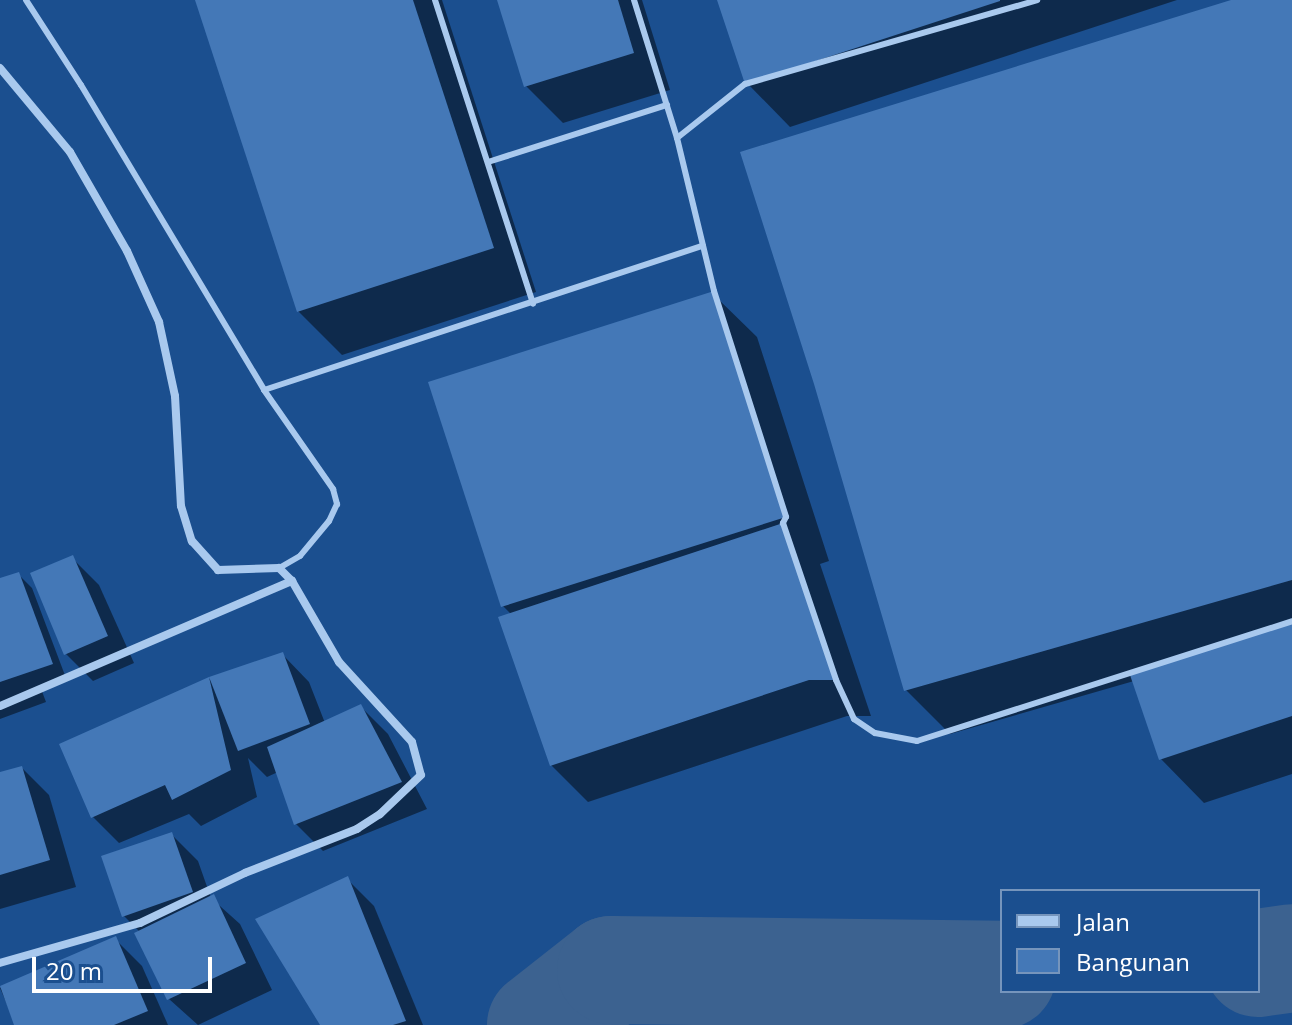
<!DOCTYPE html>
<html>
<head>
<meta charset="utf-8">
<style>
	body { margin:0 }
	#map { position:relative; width:1292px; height:1025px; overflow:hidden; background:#1b4f8f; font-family:"Open Sans",sans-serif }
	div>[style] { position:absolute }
	.shadow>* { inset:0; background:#0007 }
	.river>* { height:108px; margin:-54px; padding:0 54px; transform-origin:54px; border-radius:54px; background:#3c6290 }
	.building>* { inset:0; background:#4478b7 }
	.service>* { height:6px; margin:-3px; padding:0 3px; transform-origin:3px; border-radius:3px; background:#a9c9ee }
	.minor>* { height:8px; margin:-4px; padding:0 4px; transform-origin:4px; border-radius:4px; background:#a9c9ee }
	span { translate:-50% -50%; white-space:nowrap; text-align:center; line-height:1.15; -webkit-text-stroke:8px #1b4f8f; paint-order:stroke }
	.legend { position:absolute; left:1000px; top:889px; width:260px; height:104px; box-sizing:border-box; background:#1b4f8f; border:2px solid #7695bc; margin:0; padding:10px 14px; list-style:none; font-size:24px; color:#fff }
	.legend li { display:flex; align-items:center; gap:16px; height:40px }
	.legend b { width:40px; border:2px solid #7695bc }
	.scale { position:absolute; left:32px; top:957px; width:180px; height:36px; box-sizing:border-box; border:4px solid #fff; border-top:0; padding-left:10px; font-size:24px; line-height:28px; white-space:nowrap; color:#fff; -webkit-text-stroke:6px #1b4f8f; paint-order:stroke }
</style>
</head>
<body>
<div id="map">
	<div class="shadow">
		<div style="clip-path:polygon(197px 0,442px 0,536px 292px,342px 355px,298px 311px)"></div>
		<div style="clip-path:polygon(499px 0,642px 0,670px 90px,563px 123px,526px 86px)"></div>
		<div style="clip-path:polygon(719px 0,1177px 0,790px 127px,747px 83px)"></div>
		<div style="clip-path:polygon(1238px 0,1292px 0,1292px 774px,1204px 803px,1161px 759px,1134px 681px,950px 734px,906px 690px)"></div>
		<div style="clip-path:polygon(713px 294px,757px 337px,829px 561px,820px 564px,871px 716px,847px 716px,588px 802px,551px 765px,511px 614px,503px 606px)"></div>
		<div style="clip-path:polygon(72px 558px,99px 585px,134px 663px,93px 681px,66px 654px)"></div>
		<div style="clip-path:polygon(18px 574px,32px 588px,66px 678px,40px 686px,46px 702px,0 719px,0 580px)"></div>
		<div style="clip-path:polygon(282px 654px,309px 682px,325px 723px,361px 707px,388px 734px,427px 809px,323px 851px,296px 824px,278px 772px,267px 777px,248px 758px,257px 797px,201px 826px,189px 814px,119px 843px,92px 816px,62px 745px,210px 679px)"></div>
		<div style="clip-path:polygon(22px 768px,49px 795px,76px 887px,0 909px,0 775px)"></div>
		<div style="clip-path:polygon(171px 834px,198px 861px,211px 898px,240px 924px,272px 990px,198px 1025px,169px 999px,137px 934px,140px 932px,124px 916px)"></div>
		<div style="clip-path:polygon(347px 879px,374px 906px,423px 1025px,323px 1025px)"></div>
		<div style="clip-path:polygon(115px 939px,142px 966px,168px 1025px,16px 1025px,0 988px)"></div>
	</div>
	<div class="river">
		<div style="left:1258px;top:963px;width:34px;rotate:-8deg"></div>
		<div style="left:541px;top:1025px;width:89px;rotate:-38.2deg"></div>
		<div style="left:611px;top:970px;width:391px;rotate:0.7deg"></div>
	</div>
	<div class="building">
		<div style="clip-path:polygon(195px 0,413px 0,494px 248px,297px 312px)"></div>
		<div style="clip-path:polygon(497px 0,618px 0,634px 53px,524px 87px)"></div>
		<div style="clip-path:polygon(717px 0,1000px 0,1000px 1px,745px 84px)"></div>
		<div style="clip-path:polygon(1231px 0,1292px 0,1292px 580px,904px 691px,814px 384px,740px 152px)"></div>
		<div style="clip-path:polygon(714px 291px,786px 517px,501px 607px,428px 382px)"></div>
		<div style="clip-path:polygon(783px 523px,836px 680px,809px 680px,550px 766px,498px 617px)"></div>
		<div style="clip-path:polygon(73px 555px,108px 636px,64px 655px,30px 573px)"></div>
		<div style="clip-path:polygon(19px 572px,53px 664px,0 682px,0 578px)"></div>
		<div style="clip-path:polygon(1292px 621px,1292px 716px,1159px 760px,1130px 675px)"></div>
		<div style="clip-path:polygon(283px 652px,310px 724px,238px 751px,209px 677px)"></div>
		<div style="clip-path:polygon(209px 677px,231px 770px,172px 800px,165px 785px,91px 818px,59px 744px)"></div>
		<div style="clip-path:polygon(361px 704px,402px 782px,294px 825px,267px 747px)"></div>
		<div style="clip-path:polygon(22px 766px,50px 860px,0 875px,0 772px)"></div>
		<div style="clip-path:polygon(172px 832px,193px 892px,122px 917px,101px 856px)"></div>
		<div style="clip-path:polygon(348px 876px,406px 1021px,393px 1025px,320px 1025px,255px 919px)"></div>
		<div style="clip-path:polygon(214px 894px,246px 963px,167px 1000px,134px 933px)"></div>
		<div style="clip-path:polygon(116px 936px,148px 1011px,114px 1025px,14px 1025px,0 986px)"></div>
	</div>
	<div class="service">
		<div style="left:26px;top:0;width:101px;rotate:57.1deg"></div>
		<div style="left:81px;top:85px;width:356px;rotate:59deg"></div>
		<div style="left:264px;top:390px;width:121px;rotate:55.1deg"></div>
		<div style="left:333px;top:489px;width:16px;rotate:75deg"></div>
		<div style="left:337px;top:504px;width:19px;rotate:115deg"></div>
		<div style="left:329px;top:521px;width:45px;rotate:129.6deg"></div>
		<div style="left:300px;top:556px;width:24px;rotate:150deg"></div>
		<div style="left:435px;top:0;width:319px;rotate:72.1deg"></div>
		<div style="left:634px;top:0;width:145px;rotate:72.7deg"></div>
		<div style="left:677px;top:138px;width:157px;rotate:76.4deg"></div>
		<div style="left:714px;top:291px;width:237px;rotate:72.3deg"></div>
		<div style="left:786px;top:517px;width:7px;rotate:117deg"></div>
		<div style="left:783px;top:523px;width:166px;rotate:71.3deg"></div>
		<div style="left:836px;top:680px;width:43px;rotate:65.2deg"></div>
		<div style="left:854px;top:719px;width:25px;rotate:34deg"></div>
		<div style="left:875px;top:733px;width:43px;rotate:10.8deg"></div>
		<div style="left:917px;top:741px;width:394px;rotate:-17.7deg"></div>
		<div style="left:677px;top:138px;width:87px;rotate:-38.5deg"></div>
		<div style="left:745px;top:84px;width:304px;rotate:-16deg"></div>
		<div style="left:488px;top:162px;width:188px;rotate:-17.7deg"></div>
		<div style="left:264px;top:390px;width:462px;rotate:-18.2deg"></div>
	</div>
	<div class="minor">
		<div style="left:0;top:68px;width:109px;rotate:50.2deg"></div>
		<div style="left:70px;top:152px;width:114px;rotate:60.1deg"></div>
		<div style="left:127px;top:251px;width:78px;rotate:65.7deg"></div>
		<div style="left:159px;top:322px;width:76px;rotate:77.8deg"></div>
		<div style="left:175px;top:396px;width:110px;rotate:86.9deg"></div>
		<div style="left:181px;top:506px;width:37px;rotate:73deg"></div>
		<div style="left:192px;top:541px;width:39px;rotate:48deg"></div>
		<div style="left:218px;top:570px;width:61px;rotate:-1.9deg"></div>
		<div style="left:279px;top:568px;width:18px;rotate:45deg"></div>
		<div style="left:292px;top:581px;width:94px;rotate:59.9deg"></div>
		<div style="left:339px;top:662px;width:108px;rotate:47.6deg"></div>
		<div style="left:412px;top:742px;width:34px;rotate:75deg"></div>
		<div style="left:421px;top:775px;width:57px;rotate:136.4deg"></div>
		<div style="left:380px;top:814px;width:27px;rotate:147deg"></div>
		<div style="left:357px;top:829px;width:120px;rotate:158.6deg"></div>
		<div style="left:245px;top:873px;width:116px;rotate:154.5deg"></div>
		<div style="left:140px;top:923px;width:146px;rotate:164.1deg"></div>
		<div style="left:0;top:706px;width:318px;rotate:-23.2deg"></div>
	</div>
	<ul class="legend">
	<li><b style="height:10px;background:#a9c9ee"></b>Jalan</li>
	<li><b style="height:22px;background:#4478b7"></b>Bangunan</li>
	</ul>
	<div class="scale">20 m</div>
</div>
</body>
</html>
